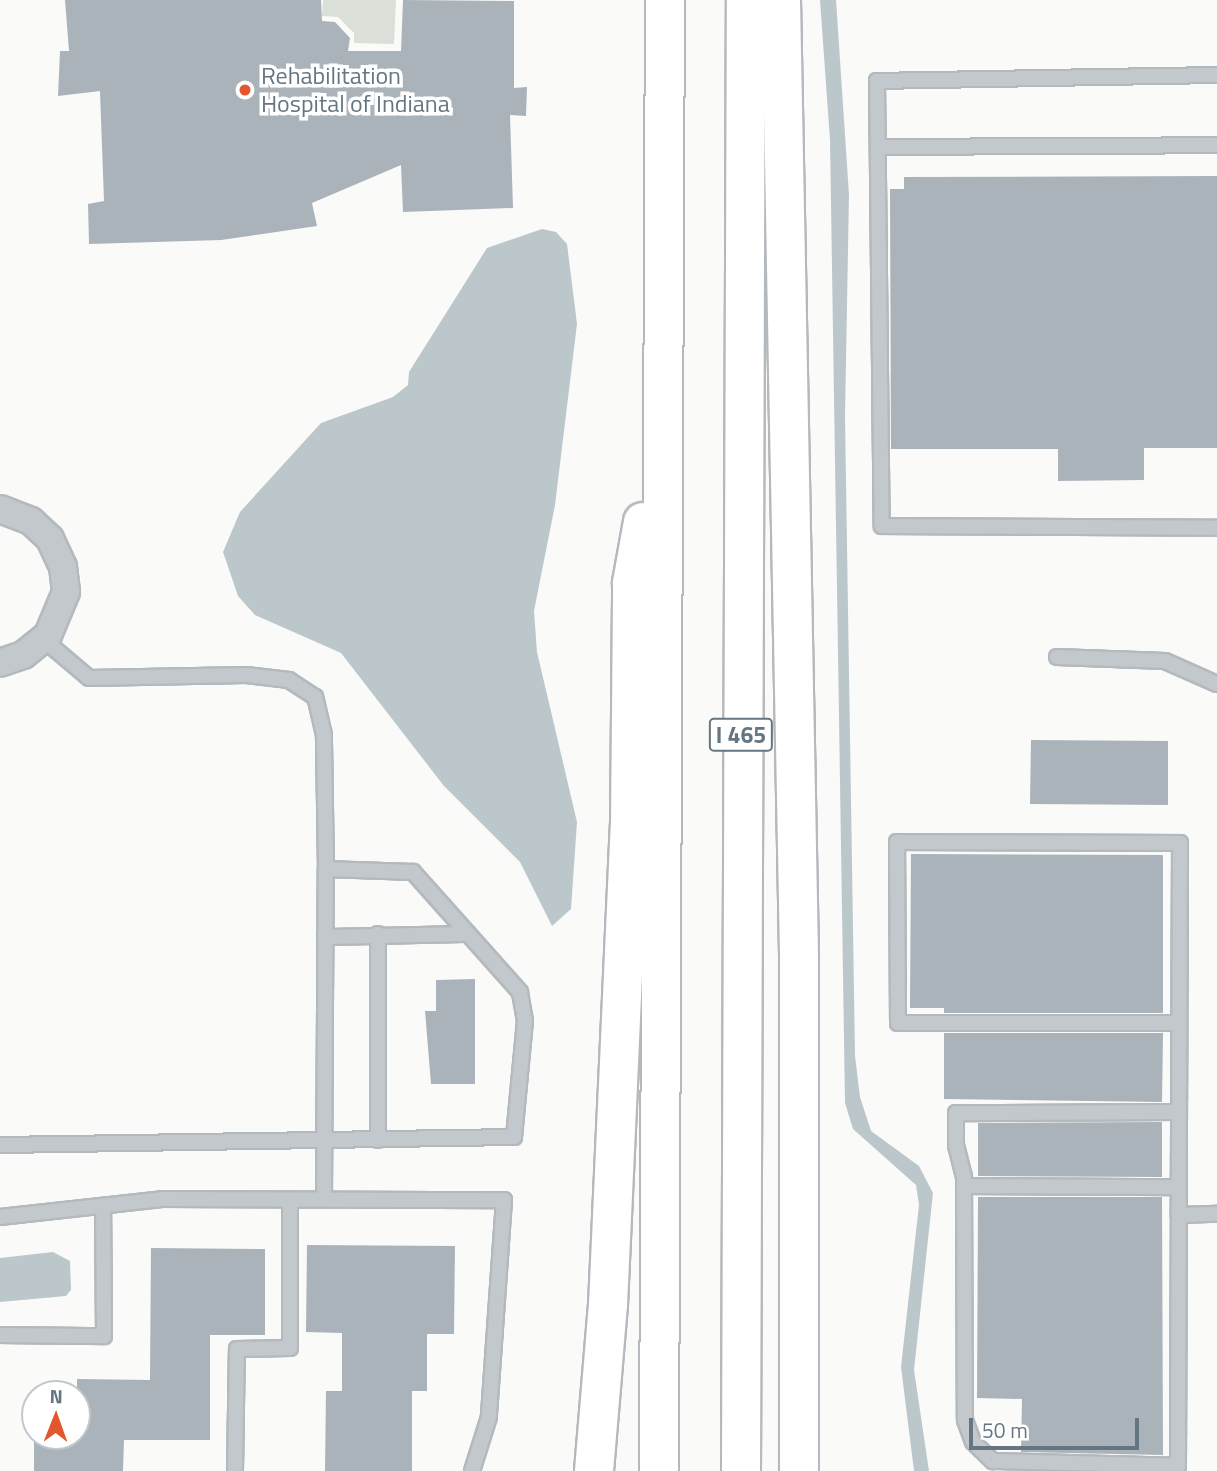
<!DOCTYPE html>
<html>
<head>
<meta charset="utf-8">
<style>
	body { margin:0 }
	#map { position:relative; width:1217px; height:1471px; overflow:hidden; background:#fafaf8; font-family:"Titillium Web",sans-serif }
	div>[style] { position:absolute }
	.green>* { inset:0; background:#dadfd7 }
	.water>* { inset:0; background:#bbc7cb }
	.building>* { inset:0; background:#aab3b9 }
	.roads { filter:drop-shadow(2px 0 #b4b9bd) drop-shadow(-2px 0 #b4b9bd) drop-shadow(0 2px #b4b9bd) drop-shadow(0 -2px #b4b9bd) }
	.service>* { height:14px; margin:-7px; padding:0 7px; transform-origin:7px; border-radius:7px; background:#c3c8cc }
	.minor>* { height:26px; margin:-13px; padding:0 13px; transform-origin:13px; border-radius:13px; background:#c3c8cc }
	.motorway>* { height:38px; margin:-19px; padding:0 19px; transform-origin:19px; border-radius:19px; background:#fff }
	.dots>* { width:19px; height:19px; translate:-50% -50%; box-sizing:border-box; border:4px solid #fff; border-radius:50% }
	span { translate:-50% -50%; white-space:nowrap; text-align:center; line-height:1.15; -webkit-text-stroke:7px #fff; paint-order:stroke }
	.shield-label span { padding:2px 5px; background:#fff; border:2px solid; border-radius:5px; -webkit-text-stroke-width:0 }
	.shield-label { font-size:23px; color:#657683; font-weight:700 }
	.poi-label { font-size:24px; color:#657683 }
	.left { translate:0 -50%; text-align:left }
	.north { position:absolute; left:21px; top:1380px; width:70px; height:70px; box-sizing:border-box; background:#fff; border:2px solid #c1c8cd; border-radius:50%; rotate:1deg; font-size:19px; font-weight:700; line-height:28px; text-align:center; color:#657683 }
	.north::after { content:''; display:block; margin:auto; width:24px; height:32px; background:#e4572e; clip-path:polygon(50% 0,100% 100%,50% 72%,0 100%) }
	.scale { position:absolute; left:969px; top:1418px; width:170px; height:32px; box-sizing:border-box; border:4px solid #657683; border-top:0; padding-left:9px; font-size:21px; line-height:24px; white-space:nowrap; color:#657683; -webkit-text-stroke:5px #fff; paint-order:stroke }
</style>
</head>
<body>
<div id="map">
	<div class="green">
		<div style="clip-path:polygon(323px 0,396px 0,394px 44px,354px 43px,354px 33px,338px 17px,322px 16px)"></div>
	</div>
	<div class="water">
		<div style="clip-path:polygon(820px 0,836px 0,849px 195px,845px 417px,855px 1056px,860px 1097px,871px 1131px,919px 1166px,933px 1193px,914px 1370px,929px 1471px,914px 1471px,901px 1367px,919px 1205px,916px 1185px,853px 1129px,845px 1103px,830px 140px)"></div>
		<div style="clip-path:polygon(542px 229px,556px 232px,567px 244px,577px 324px,555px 505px,534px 611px,537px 652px,577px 822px,571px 909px,552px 926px,520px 862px,444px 786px,341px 653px,255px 615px,238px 596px,223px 552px,240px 512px,321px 423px,393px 397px,408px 385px,409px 372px,487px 248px)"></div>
		<div style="clip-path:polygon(53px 1252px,70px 1261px,71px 1290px,66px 1296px,0 1302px,0 1258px)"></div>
	</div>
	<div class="building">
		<div style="clip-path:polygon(65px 0,321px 0,322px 21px,335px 22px,350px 38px,348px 51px,401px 51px,403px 0,514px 1px,514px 88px,527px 87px,526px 116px,510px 115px,513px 208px,403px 212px,401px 165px,312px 203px,317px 226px,221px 240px,89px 244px,88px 204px,104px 201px,100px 91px,58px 96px,60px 51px,69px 51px)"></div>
		<div style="clip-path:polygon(1217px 176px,1217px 448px,1144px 448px,1144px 480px,1058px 481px,1058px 449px,891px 449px,890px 189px,904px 189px,904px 177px)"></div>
		<div style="clip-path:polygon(1031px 740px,1168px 741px,1168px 805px,1030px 804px)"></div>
		<div style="clip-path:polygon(911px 854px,1163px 855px,1163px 1013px,944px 1013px,944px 1008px,910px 1008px)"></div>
		<div style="clip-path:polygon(475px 979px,475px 1084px,431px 1084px,425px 1011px,436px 1011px,436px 980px)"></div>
		<div style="clip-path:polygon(944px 1033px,1163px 1033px,1162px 1102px,944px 1099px)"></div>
		<div style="clip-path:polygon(1162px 1122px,1162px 1177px,978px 1176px,978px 1123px)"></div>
		<div style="clip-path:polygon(978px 1197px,1162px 1197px,1163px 1455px,1021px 1452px,1022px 1399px,977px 1398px)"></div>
		<div style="clip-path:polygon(307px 1245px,455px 1246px,454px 1334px,427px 1334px,427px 1391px,412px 1391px,412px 1471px,325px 1471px,326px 1391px,342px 1391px,342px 1333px,306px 1332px)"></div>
		<div style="clip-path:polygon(151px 1248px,265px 1249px,265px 1335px,210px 1335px,210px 1440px,124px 1440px,123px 1471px,34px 1471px,34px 1436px,77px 1436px,77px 1379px,150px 1380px)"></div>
	</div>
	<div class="roads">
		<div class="service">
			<div style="left:1217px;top:75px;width:340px;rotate:179deg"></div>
			<div style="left:877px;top:81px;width:445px;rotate:89.4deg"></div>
			<div style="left:882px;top:526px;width:335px;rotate:0.3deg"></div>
			<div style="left:878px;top:147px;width:339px;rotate:-0.3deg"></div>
			<div style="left:1057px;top:657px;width:108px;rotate:2.1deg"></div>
			<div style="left:1165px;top:661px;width:57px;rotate:23.9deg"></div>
			<div style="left:378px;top:934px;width:206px;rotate:90deg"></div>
			<div style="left:325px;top:937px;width:143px;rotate:-1.2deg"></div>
			<div style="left:1178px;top:1023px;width:280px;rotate:180deg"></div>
			<div style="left:898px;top:1023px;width:181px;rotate:-90.3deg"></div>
			<div style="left:897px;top:842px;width:283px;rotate:0.2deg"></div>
			<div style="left:1180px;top:843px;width:372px;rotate:90.2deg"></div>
			<div style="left:1179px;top:1215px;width:38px;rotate:-2deg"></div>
			<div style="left:1177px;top:1112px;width:221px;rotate:179.7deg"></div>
			<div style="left:956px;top:1113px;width:32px;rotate:90deg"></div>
			<div style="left:956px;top:1145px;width:32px;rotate:76deg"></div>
			<div style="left:964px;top:1176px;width:244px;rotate:89.8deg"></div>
			<div style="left:965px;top:1420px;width:23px;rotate:70deg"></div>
			<div style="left:973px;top:1442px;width:28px;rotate:44deg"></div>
			<div style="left:993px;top:1461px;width:185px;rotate:1.5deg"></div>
			<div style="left:1178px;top:1466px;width:251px;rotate:-89.8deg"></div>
			<div style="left:0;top:1145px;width:514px;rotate:-0.89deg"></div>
			<div style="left:514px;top:1137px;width:117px;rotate:-84.6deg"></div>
			<div style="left:525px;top:1021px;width:29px;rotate:-100deg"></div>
			<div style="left:520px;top:992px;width:161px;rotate:-131.7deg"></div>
			<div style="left:413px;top:872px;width:87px;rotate:-178deg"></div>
			<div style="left:326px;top:869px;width:134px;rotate:-90.9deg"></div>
			<div style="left:324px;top:735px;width:39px;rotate:-103deg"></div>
			<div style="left:315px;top:697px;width:31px;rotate:-147deg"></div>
			<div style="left:289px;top:680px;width:43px;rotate:-173.4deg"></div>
			<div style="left:246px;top:675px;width:157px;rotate:178.9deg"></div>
			<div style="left:89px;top:678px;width:59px;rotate:-139.8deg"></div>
			<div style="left:964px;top:1186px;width:214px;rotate:0.3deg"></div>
			<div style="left:324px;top:1199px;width:330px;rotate:-89.7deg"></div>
			<div style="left:0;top:1217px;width:163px;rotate:-6.3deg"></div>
			<div style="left:162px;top:1199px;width:342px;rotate:0.2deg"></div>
			<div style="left:504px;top:1200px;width:218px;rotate:94deg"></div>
			<div style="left:489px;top:1417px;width:57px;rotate:107.5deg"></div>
			<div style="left:0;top:1335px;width:104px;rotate:0.6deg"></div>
			<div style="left:104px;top:1336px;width:128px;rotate:-90.4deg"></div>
			<div style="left:235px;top:1471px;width:122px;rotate:-89.1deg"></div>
			<div style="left:237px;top:1349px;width:53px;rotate:-1.1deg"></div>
			<div style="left:290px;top:1348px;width:148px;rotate:-90deg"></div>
		</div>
		<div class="minor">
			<div style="left:0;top:509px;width:33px;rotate:21deg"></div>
			<div style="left:31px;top:521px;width:26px;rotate:43deg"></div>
			<div style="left:50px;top:539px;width:31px;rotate:65deg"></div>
			<div style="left:63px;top:567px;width:25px;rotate:83deg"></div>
			<div style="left:66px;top:592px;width:47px;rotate:112.7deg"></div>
			<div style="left:48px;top:635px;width:32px;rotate:141deg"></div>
			<div style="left:23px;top:655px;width:24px;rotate:161deg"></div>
		</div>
		<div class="motorway">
			<div style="left:781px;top:0;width:958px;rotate:88.92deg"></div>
			<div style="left:799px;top:958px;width:513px;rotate:90deg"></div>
			<div style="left:594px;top:1471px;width:167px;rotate:-85.2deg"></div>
			<div style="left:608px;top:1305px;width:480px;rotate:-87.4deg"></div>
			<div style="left:630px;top:826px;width:243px;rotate:-89.5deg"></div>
			<div style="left:632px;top:583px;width:62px;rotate:-79.8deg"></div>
			<div style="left:659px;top:1471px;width:1471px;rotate:-89.77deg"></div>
			<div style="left:741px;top:1471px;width:1471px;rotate:-89.81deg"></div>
		</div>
	</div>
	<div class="dots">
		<div style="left:245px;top:90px;background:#e4572e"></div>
	</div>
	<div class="shield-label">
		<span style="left:741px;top:735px">I 465</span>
	</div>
	<div class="poi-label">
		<span class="left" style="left:261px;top:90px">Rehabilitation<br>Hospital of Indiana</span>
	</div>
	<div class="north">N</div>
	<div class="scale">50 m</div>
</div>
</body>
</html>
